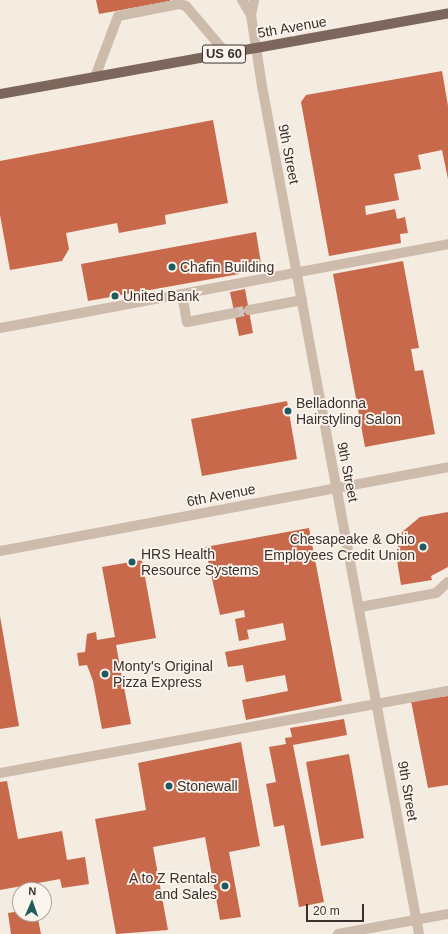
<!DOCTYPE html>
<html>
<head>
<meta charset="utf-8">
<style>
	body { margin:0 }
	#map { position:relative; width:448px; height:934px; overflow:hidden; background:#f4ebe1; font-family:Arial,sans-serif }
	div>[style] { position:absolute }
	.building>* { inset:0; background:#c8694b }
	.minor-tunnel>* { height:10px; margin-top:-5px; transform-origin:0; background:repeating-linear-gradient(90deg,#cfc6bd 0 10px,transparent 0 15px) }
	.minor>* { height:10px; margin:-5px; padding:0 5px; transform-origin:5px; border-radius:5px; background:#cdbbac }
	.major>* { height:10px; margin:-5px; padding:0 5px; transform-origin:5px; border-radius:5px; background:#7d675c }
	.dots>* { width:11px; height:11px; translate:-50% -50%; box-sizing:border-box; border:2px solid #fbf5ee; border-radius:50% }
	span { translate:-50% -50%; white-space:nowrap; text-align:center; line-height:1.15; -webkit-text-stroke:3.5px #fbf5ee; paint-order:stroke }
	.shield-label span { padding:1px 3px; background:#fbf5ee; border:1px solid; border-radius:3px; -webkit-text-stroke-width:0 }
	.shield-label { font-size:13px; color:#3b302b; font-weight:700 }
	.street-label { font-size:14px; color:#3b302b }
	.poi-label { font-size:14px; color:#3b302b }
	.left { translate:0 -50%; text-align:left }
	.right { translate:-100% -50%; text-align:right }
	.north { position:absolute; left:12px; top:882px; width:40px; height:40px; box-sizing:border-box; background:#fbf5ee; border:1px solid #aea6a0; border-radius:50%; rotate:2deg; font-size:11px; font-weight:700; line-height:16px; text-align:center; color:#3b302b }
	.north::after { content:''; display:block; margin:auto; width:14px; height:18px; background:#1f5a5e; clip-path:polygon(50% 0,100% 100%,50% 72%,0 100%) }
	.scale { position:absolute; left:306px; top:904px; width:58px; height:18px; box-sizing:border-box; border:2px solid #3b302b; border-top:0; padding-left:5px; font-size:12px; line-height:14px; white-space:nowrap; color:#3b302b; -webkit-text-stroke:3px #fbf5ee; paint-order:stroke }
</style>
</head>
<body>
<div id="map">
	<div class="building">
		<div style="clip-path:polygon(96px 0,170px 0,170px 1px,99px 14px)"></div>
		<div style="clip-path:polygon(442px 71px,448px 106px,448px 179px,442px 150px,418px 155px,421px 169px,394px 174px,399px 200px,365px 206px,366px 215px,395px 209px,397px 219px,405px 217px,408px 233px,400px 234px,401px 243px,329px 256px,301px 102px,306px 95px)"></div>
		<div style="clip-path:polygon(213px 120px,228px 203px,165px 215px,166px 224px,119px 233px,117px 223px,66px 233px,69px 249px,62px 261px,10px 270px,0 215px,0 161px)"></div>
		<div style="clip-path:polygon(256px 232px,262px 270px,88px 301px,81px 264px)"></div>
		<div style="clip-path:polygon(403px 261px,419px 348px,411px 349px,415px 371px,423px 370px,435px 434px,365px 447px,333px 274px)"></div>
		<div style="clip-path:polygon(245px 289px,253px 333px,239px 336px,230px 292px)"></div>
		<div style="clip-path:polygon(287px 401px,297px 459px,202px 476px,191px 419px)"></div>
		<div style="clip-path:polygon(448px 512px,448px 567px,431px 576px,432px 580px,401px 585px,396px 554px,402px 532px,420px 517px)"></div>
		<div style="clip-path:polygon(309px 528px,342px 701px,246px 720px,242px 700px,288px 691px,285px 675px,246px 682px,243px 665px,228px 667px,225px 652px,286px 640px,283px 623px,247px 630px,249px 639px,239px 641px,235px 619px,245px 617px,244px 610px,220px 615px,205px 547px)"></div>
		<div style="clip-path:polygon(142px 560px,156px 638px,116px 645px,131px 724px,102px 729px,93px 681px,87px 665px,79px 666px,77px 653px,85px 652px,87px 634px,96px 632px,97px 640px,115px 637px,102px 567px)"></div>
		<div style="clip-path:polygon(0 616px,19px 726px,0 729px)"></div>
		<div style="clip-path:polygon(448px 696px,448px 785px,428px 788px,411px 701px)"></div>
		<div style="clip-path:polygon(344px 719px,347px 735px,293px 745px,324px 902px,299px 907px,284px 825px,274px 827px,266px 784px,276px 782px,269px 747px,286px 744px,285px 738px,292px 737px,290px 728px)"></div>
		<div style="clip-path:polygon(241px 742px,260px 846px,229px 852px,241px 917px,220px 920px,205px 837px,153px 847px,168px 930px,116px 934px,95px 819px,146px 810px,138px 763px)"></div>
		<div style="clip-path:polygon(349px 754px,364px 838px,321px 846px,306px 762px)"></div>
		<div style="clip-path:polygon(7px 781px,18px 839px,62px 831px,67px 860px,85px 857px,89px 884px,62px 888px,60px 879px,0 890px,0 782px)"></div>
		<div style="clip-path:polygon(20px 911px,20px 914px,37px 914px,41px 934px,11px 934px,8px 913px)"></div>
	</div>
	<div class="minor-tunnel">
		<div style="left:234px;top:313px;width:15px;rotate:-11deg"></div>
	</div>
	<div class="minor">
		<div style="left:242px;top:0;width:17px;rotate:59deg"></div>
		<div style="left:254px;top:0;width:15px;rotate:101deg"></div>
		<div style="left:251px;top:15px;width:72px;rotate:81.2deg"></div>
		<div style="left:262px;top:86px;width:862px;rotate:79.51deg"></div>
		<div style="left:95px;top:77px;width:65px;rotate:-69.3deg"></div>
		<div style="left:118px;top:16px;width:62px;rotate:-11.1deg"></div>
		<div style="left:179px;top:4px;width:7px;rotate:16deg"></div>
		<div style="left:186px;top:6px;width:62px;rotate:49.6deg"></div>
		<div style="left:182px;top:294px;width:28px;rotate:80deg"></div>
		<div style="left:187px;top:322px;width:48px;rotate:-10.8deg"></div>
		<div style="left:249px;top:310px;width:54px;rotate:-10.7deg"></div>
		<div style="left:0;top:328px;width:456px;rotate:-10.6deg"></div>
		<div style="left:0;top:551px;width:456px;rotate:-10.6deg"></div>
		<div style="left:360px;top:607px;width:77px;rotate:-10.4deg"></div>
		<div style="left:436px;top:593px;width:16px;rotate:-43deg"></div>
		<div style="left:0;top:773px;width:455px;rotate:-10.4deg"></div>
		<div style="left:338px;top:934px;width:112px;rotate:-10.3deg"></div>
	</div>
	<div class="major">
		<div style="left:0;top:94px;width:455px;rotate:-10.2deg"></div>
	</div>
	<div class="dots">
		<div style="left:172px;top:267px;background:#1f5a5e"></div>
		<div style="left:115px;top:296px;background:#1f5a5e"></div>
		<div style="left:288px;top:411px;background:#1f5a5e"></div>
		<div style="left:423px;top:547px;background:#1f5a5e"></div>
		<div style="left:132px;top:562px;background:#1f5a5e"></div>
		<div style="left:105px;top:674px;background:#1f5a5e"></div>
		<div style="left:169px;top:786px;background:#1f5a5e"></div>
		<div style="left:225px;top:886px;background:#1f5a5e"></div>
	</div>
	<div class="shield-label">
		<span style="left:224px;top:54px">US 60</span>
	</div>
	<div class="street-label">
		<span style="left:292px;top:27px;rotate:-10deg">5th Avenue</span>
		<span style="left:289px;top:154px;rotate:79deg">9th Street</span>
		<span style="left:348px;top:472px;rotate:79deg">9th Street</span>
		<span style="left:221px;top:495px;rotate:-11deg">6th Avenue</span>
		<span style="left:408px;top:791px;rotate:80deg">9th Street</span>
	</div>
	<div class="poi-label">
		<span class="left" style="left:180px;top:267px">Chafin Building</span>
		<span class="left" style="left:123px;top:296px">United Bank</span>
		<span class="left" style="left:296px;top:411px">Belladonna<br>Hairstyling Salon</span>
		<span class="right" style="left:415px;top:547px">Chesapeake &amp; Ohio<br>Employees Credit Union</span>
		<span class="left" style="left:141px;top:562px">HRS Health<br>Resource Systems</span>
		<span class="left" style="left:113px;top:674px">Monty's Original<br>Pizza Express</span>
		<span class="left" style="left:177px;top:786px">Stonewall</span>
		<span class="right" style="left:217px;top:886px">A to Z Rentals<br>and Sales</span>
	</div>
	<div class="north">N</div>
	<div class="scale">20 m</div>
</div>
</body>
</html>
